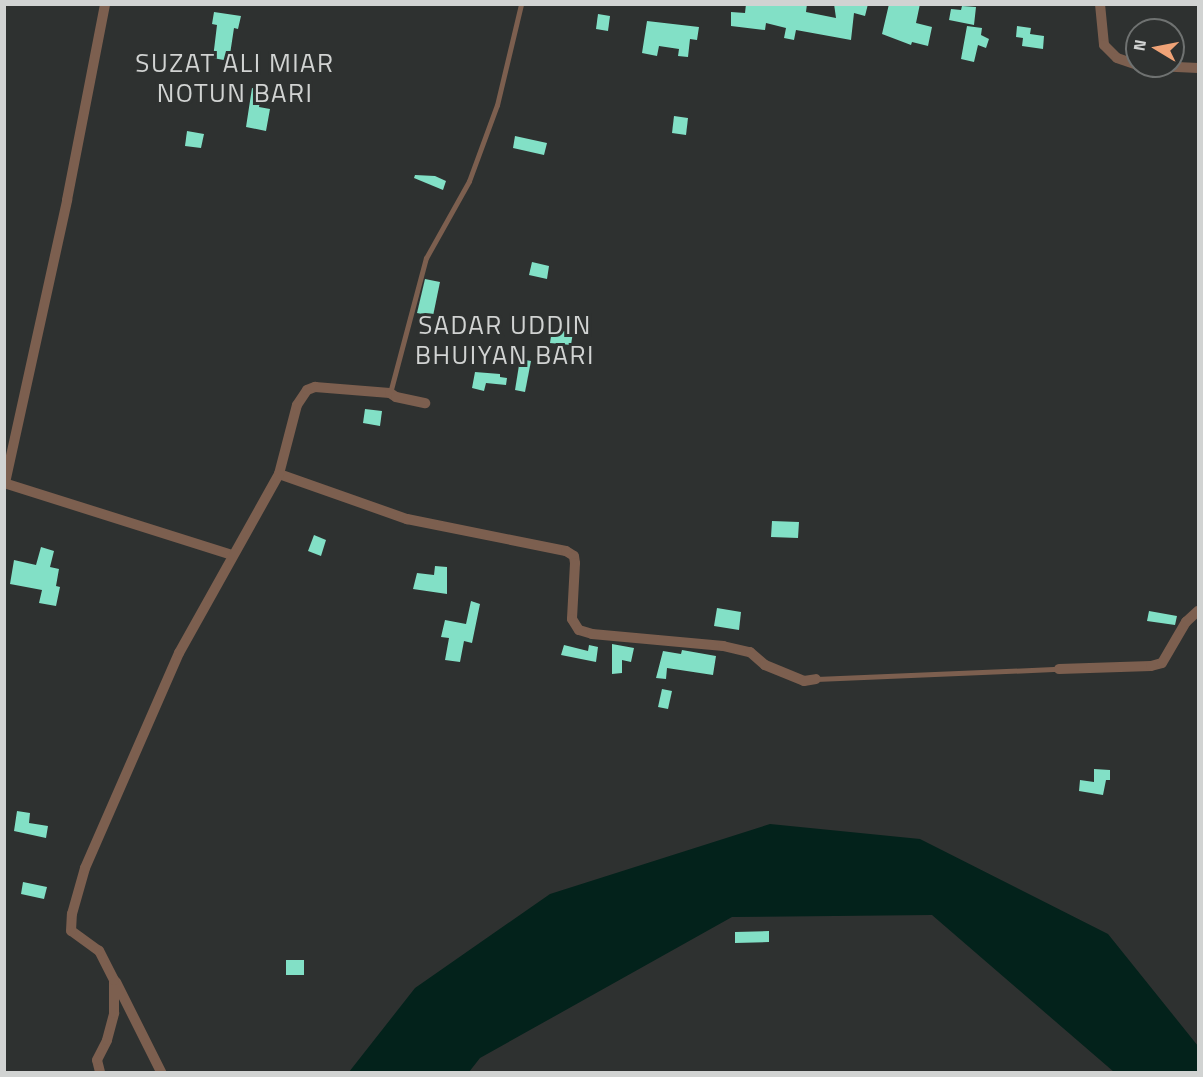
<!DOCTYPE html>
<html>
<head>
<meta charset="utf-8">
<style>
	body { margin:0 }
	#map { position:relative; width:1203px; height:1077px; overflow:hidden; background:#2e3130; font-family:"Titillium Web",sans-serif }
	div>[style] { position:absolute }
	.water>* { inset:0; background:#03221b }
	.building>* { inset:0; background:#82e0c6 }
	.lane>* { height:5px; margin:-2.5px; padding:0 2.5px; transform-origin:2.5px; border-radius:2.5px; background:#7c5f4f }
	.street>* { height:10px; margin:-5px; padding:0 5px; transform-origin:5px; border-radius:5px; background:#7c5f4f }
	span { translate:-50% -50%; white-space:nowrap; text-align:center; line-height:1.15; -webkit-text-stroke:6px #2e3130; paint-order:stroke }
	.quarter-label { font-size:26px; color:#d1d3d2; letter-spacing:1.5px }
	.frame { position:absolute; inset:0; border:6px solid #d1d3d2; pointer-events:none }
	.north { position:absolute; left:1125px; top:18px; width:60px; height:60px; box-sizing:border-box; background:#2e3130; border:2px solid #6f7271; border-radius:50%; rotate:280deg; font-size:16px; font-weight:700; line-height:24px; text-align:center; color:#d1d3d2 }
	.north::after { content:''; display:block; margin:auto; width:21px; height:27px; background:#efa377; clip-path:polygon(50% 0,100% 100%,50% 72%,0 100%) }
</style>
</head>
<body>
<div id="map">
	<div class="water">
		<div style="clip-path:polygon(770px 824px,920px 839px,1108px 934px,1198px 1046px,1198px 1072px,1114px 1072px,932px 915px,732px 917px,480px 1058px,469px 1072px,349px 1072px,415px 988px,550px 894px)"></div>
	</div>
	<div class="building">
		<div style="clip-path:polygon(746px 4px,807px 4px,806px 12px,836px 18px,834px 4px,868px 4px,865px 16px,854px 13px,851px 40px,796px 30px,794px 40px,784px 38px,786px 28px,766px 23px,765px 30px,731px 26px,731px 12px,745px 13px)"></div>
		<div style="clip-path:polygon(889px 4px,920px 4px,916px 23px,932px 27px,928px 46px,912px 42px,911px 45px,882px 34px)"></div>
		<div style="clip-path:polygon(962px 6px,976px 7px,974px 25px,949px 20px,951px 9px,961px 10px)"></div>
		<div style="clip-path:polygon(214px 12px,241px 16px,238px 29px,234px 28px,229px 61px,213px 58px,217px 25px,212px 24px)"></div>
		<div style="clip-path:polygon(598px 14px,610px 16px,608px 31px,596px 29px)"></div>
		<div style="clip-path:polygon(647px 21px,699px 27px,697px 40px,690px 39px,688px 57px,678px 56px,679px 49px,659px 46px,657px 56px,642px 53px)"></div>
		<div style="clip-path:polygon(967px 26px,982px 28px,981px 35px,989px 39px,986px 48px,978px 45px,974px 62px,961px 59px)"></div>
		<div style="clip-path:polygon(1017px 26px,1031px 28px,1030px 34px,1044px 36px,1043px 49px,1022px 46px,1023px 38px,1016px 37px)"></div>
		<div style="clip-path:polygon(252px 88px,262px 90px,259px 107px,270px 109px,266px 131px,246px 127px)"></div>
		<div style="clip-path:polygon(674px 116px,688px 118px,686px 135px,672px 133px)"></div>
		<div style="clip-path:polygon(187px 131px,204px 134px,201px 148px,185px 146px)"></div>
		<div style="clip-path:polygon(515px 136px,547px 143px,544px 155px,513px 148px)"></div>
		<div style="clip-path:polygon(415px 175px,435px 176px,446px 181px,443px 190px,414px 178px)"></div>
		<div style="clip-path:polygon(532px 262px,549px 266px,547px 279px,529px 275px)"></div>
		<div style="clip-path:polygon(425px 279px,440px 282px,433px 316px,417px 313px)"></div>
		<div style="clip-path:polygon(552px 330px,573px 332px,571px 345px,550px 343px)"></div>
		<div style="clip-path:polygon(520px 359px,531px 361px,525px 392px,515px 390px)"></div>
		<div style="clip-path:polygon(475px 372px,500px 374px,500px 377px,507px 378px,506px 385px,486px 383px,484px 391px,472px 388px)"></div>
		<div style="clip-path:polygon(365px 409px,382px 411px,380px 426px,363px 423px)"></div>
		<div style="clip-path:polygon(772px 521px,799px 522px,798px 538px,771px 537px)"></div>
		<div style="clip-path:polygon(314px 535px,326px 540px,321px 556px,308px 551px)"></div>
		<div style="clip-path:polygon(41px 547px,54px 551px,50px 567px,59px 569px,56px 586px,60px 587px,56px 606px,39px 603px,42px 590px,10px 584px,14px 560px,36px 565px)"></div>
		<div style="clip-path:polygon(435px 566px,447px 567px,447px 594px,413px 589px,417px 573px,434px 575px)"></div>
		<div style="clip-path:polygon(471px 601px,480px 604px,472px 643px,464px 641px,460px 662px,445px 660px,449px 638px,441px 637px,445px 620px,466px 624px)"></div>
		<div style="clip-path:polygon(717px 608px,741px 612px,739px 630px,714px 626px)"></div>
		<div style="clip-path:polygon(1149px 611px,1177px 616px,1175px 625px,1147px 621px)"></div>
		<div style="clip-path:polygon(612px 644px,634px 648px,631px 662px,622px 660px,622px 673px,612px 674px)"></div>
		<div style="clip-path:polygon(564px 645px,588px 651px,589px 645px,598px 647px,596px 662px,561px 655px)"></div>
		<div style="clip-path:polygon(682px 650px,716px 656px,713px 675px,667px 668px,666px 679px,656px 678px,663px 651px,681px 654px)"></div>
		<div style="clip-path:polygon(662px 689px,672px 691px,668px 709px,658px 707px)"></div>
		<div style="clip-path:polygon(1094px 769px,1110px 770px,1110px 780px,1106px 780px,1103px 795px,1079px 791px,1080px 780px,1094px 782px)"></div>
		<div style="clip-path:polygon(17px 811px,30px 813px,29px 823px,48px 826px,46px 838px,14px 831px)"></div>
		<div style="clip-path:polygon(23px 882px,47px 887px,44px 899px,21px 894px)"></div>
		<div style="clip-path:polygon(769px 931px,769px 942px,735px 943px,735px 932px)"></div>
		<div style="clip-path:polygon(286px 960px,304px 960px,304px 975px,286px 975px)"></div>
	</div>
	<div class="lane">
		<div style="left:390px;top:393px;width:140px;rotate:-75.1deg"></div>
		<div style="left:426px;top:258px;width:88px;rotate:-60.8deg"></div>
		<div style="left:469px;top:181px;width:81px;rotate:-69.8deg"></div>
		<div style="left:497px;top:105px;width:104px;rotate:-76.6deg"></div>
		<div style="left:816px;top:679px;width:243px;rotate:-2.4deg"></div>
	</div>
	<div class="street">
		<div style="left:1100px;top:4px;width:41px;rotate:84.4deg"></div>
		<div style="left:1104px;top:45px;width:18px;rotate:45deg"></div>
		<div style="left:1117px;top:58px;width:21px;rotate:19deg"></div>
		<div style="left:1156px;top:66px;width:42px;rotate:2.7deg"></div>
		<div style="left:279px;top:474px;width:136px;rotate:19.4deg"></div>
		<div style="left:407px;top:519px;width:162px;rotate:11.4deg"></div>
		<div style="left:566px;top:551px;width:9px;rotate:32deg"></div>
		<div style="left:574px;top:556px;width:7px;rotate:82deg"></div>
		<div style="left:575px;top:563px;width:56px;rotate:93.1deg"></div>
		<div style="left:572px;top:619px;width:13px;rotate:58deg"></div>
		<div style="left:579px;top:630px;width:14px;rotate:17deg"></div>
		<div style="left:592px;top:634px;width:132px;rotate:5.2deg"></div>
		<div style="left:723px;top:646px;width:28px;rotate:13deg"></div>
		<div style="left:750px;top:652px;width:20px;rotate:41deg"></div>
		<div style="left:765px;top:665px;width:42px;rotate:22.3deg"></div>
		<div style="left:804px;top:681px;width:12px;rotate:-9deg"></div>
		<div style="left:4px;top:483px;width:240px;rotate:17.5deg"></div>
		<div style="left:5px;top:483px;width:290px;rotate:-77.6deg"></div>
		<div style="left:67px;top:200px;width:200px;rotate:-79deg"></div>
		<div style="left:1059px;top:669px;width:92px;rotate:-1.9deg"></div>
		<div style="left:1151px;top:666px;width:11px;rotate:-15deg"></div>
		<div style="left:1162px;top:663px;width:48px;rotate:-59.7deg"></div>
		<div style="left:1186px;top:622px;width:16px;rotate:-43deg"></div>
		<div style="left:116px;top:982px;width:101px;rotate:63.4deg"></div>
		<div style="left:100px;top:1072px;width:12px;rotate:-104deg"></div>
		<div style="left:97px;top:1060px;width:22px;rotate:-63deg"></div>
		<div style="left:107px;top:1040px;width:28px;rotate:-75deg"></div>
		<div style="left:114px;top:1013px;width:33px;rotate:-90deg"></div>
		<div style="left:114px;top:980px;width:33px;rotate:-117deg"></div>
		<div style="left:99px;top:951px;width:34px;rotate:-144deg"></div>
		<div style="left:71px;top:931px;width:17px;rotate:-87deg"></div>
		<div style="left:72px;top:914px;width:48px;rotate:-74.2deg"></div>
		<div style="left:85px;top:868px;width:235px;rotate:-66.4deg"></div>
		<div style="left:179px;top:653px;width:205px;rotate:-60.8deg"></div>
		<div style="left:279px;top:474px;width:71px;rotate:-75.4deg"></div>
		<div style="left:297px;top:405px;width:18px;rotate:-56deg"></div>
		<div style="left:307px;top:390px;width:9px;rotate:-21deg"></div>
		<div style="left:315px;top:387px;width:75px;rotate:4.6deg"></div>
		<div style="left:390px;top:393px;width:7px;rotate:34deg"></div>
		<div style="left:396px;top:397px;width:30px;rotate:12deg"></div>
	</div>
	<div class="quarter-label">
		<span style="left:235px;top:78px">SUZAT ALI MIAR<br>NOTUN BARI</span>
		<span style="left:505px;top:340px">SADAR UDDIN<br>BHUIYAN BARI</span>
	</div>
	<div class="frame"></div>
	<div class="north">N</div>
</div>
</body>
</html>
